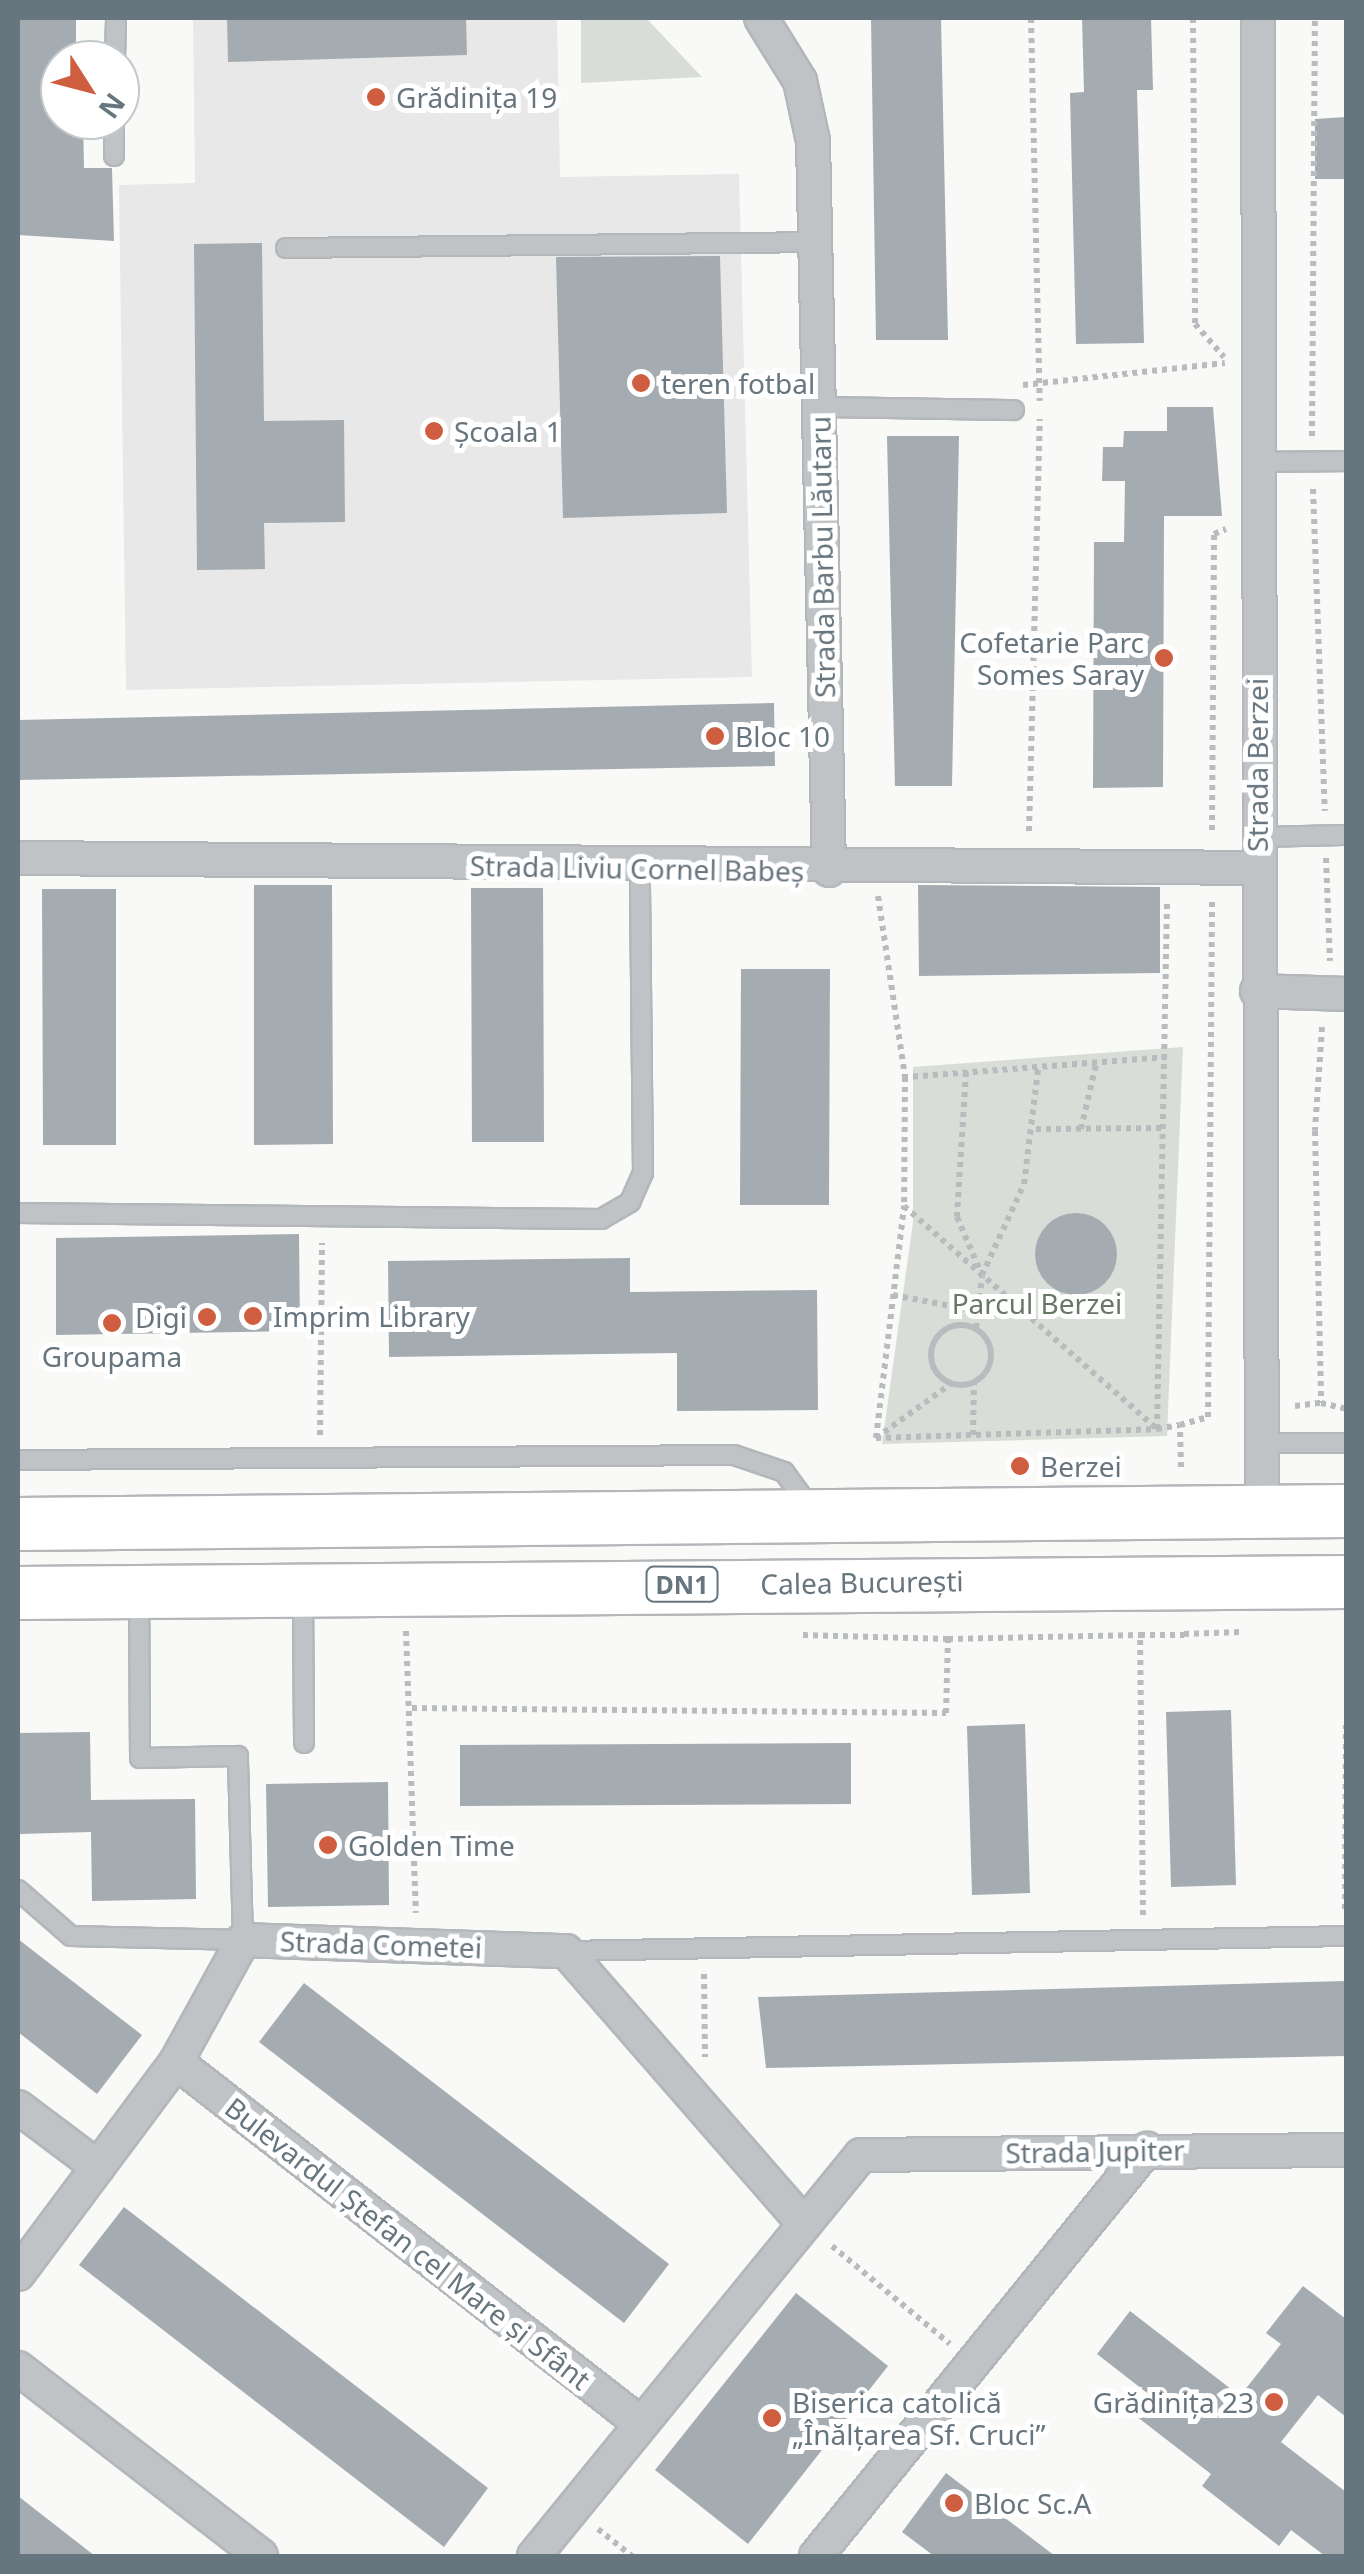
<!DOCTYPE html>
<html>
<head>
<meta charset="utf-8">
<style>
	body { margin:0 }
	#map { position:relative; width:1364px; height:2574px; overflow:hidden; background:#f9f9f7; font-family:"Noto Sans",sans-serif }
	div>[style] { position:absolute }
	.built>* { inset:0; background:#e7e8e7 }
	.green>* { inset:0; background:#d9ddd7 }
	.building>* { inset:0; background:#a4acb1 }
	.round { border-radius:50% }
	.path>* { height:6px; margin-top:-3px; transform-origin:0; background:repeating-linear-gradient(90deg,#b9bcbe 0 5px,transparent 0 10px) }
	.path>.ring { margin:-3px; padding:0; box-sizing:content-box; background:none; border:6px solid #b9bcbe; border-radius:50% }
	.roads { filter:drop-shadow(2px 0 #b3b7ba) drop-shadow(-2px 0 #b3b7ba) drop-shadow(0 2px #b3b7ba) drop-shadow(0 -2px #b3b7ba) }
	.service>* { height:18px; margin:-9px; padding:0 9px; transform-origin:9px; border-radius:9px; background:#bfc3c6 }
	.minor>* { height:32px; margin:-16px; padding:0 16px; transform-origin:16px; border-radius:16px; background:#bfc3c6 }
	.primary>* { height:52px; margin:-26px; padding:0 26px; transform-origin:26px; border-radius:26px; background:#fff }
	.dots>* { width:28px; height:28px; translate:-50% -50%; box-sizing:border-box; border:5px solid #fff; border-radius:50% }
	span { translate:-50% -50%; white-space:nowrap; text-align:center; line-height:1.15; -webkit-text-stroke:10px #fff; paint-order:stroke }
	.shield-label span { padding:2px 8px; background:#fff; border:2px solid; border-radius:8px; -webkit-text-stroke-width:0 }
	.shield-label { font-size:25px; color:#67757e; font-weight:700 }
	.poi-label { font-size:28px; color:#67757e }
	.left { translate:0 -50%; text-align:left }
	.right { translate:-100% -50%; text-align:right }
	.street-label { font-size:28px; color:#67757e }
	.park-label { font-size:28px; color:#697766 }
	.frame { position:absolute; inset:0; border:20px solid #67757e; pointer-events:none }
	.north { position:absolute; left:40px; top:40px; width:100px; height:100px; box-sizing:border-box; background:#fff; border:2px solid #c2c8cb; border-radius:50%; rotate:126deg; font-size:28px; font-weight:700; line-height:40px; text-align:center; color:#67757e }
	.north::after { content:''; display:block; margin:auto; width:35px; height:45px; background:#cf5e41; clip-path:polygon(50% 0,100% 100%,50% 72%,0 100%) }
</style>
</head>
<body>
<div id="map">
	<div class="built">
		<div style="clip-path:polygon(193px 18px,557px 18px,560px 177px,739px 174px,752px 677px,126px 690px,119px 185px,195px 183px)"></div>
	</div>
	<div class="green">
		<div style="clip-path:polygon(581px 18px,646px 18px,702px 77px,581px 83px)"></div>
		<div style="clip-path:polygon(1183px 1047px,1167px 1436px,882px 1444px,913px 1222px,913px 1067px)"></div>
	</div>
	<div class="building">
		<div style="clip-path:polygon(18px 18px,76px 18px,76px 60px,60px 60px,60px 120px,83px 120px,84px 168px,112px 168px,114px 241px,18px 235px)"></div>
		<div style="clip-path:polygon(227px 18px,466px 18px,467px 55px,228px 62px)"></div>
		<div style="clip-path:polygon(871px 18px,941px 18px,948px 340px,876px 340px)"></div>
		<div style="clip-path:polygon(1082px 18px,1151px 18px,1153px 90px,1137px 90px,1144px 343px,1076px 344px,1070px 93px,1084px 92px)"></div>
		<div style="clip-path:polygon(1346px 117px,1346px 179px,1315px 179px,1315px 119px)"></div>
		<div style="clip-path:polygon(262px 243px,264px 421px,344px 420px,345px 522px,264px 523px,265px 569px,197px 570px,194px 244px)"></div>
		<div style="clip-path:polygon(720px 256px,727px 513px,563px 518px,556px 257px)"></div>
		<div style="clip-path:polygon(1167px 407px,1213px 407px,1222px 516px,1164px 516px,1163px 787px,1093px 788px,1094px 542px,1124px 542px,1125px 481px,1102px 481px,1103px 447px,1123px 447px,1124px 431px,1167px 431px)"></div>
		<div style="clip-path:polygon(887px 436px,959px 436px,952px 786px,895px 786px)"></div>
		<div style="clip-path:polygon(774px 703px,775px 766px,18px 780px,18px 720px)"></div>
		<div style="clip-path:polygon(254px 885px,332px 885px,333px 1144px,254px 1145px)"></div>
		<div style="clip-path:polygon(918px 885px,1160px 887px,1160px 973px,919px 976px)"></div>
		<div style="clip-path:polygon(471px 888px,543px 888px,544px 1142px,472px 1142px)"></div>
		<div style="clip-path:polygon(42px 889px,116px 889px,116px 1145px,43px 1145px)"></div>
		<div style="clip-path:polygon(741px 969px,830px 969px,829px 1205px,740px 1205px)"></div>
		<div class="round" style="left:1035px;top:1213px;width:82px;height:82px"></div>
		<div style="clip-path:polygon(299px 1234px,300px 1331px,56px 1335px,56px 1238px)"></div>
		<div style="clip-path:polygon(630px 1258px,630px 1292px,817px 1290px,818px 1410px,677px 1411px,677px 1353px,389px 1357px,388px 1261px)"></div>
		<div style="clip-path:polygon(1231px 1710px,1236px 1885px,1171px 1887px,1166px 1712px)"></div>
		<div style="clip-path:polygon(1025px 1724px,1030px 1893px,972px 1895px,967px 1726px)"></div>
		<div style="clip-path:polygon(90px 1732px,91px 1800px,195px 1799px,196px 1899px,92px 1901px,91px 1832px,18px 1834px,18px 1733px)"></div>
		<div style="clip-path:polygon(851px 1743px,851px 1804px,460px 1806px,460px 1745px)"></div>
		<div style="clip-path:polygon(388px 1782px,389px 1905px,268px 1907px,266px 1784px)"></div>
		<div style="clip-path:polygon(18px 1939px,142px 2035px,97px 2094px,18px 2032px)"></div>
		<div style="clip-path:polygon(1346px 1981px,1346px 2056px,766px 2068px,758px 1997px)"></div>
		<div style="clip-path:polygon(304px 1983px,669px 2264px,624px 2323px,259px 2042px)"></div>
		<div style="clip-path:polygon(124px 2207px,488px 2488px,444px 2547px,79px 2265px)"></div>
		<div style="clip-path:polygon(1303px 2286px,1346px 2319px,1346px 2417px,1318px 2395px,1281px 2442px,1346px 2492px,1346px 2556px,1325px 2556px,1291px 2530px,1279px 2546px,1202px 2486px,1211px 2474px,1136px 2416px,1151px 2396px,1097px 2354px,1130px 2311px,1240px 2396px,1281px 2344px,1266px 2333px)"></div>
		<div style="clip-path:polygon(796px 2293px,888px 2366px,748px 2544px,655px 2470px)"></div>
		<div style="clip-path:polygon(946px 2473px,1055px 2556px,934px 2556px,902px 2532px)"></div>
		<div style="clip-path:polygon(18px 2496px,95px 2556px,18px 2556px)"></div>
	</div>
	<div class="path">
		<div style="left:1031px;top:18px;width:383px;rotate:88.7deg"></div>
		<div style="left:1193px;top:18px;width:306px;rotate:89.6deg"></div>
		<div style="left:1195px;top:324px;width:44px;rotate:48.7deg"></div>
		<div style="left:1023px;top:385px;width:203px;rotate:-6.2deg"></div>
		<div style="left:1312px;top:436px;width:418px;rotate:-89.6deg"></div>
		<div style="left:1313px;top:489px;width:322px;rotate:87.9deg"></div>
		<div style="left:1212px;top:830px;width:296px;rotate:-89.6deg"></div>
		<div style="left:1214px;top:534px;width:13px;rotate:-23deg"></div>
		<div style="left:1029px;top:831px;width:412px;rotate:-88.5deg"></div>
		<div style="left:1326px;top:858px;width:103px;rotate:87.8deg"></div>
		<div style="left:878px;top:896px;width:183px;rotate:81.5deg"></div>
		<div style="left:1322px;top:1027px;width:104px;rotate:93.9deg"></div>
		<div style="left:1315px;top:1131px;width:272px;rotate:88.7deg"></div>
		<div style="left:1321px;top:1403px;width:26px;rotate:13deg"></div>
		<div style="left:1167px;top:1057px;width:263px;rotate:175.6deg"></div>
		<div style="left:905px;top:1077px;width:129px;rotate:90.4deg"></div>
		<div style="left:904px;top:1206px;width:337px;rotate:41.4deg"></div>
		<div style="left:1157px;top:1429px;width:23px;rotate:-10deg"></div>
		<div style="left:966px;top:1072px;width:145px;rotate:93.6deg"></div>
		<div style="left:957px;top:1217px;width:63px;rotate:66.7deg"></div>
		<div style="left:982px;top:1275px;width:100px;rotate:-65.2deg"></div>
		<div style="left:1024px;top:1184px;width:115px;rotate:-83deg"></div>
		<div style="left:1036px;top:1129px;width:129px;rotate:-0.4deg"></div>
		<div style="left:1081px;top:1129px;width:67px;rotate:-77deg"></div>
		<div style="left:893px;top:1295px;width:86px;rotate:10.7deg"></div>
		<div class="ring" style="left:931px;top:1325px;width:54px;height:54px"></div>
		<div style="left:976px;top:1328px;width:52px;rotate:-83.4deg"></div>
		<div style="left:1295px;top:1406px;width:26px;rotate:-7deg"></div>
		<div style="left:320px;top:1435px;width:192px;rotate:-89.4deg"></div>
		<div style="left:973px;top:1435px;width:53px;rotate:-88.9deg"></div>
		<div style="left:876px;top:1438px;width:281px;rotate:-1.8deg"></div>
		<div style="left:1157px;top:1429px;width:527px;rotate:-88.91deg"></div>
		<div style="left:876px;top:1438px;width:234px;rotate:-83.1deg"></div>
		<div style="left:876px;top:1438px;width:94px;rotate:-35.9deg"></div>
		<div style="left:1181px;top:1467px;width:42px;rotate:-91.4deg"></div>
		<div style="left:1180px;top:1425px;width:29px;rotate:-16deg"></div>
		<div style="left:1208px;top:1417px;width:515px;rotate:-89.55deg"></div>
		<div style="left:406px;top:1631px;width:282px;rotate:88deg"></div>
		<div style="left:1184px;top:1634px;width:56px;rotate:-2deg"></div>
		<div style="left:948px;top:1639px;width:192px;rotate:-1.2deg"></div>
		<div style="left:412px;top:1708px;width:534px;rotate:0.54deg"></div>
		<div style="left:946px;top:1713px;width:74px;rotate:-88.5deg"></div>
		<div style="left:948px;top:1639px;width:146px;rotate:-178.4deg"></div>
		<div style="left:1345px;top:1909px;width:184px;rotate:-89.7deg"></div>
		<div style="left:1143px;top:1915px;width:280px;rotate:-90.6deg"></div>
		<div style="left:1140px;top:1635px;width:44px"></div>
		<div style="left:704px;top:1974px;width:83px;rotate:89.3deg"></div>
		<div style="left:832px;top:2246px;width:153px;rotate:39.7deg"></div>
		<div style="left:598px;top:2529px;width:43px;rotate:38.5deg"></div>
	</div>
	<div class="roads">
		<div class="service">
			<div style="left:115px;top:60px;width:42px;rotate:-88.6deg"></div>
			<div style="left:114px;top:156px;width:36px;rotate:-90deg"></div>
			<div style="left:286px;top:248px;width:534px;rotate:-0.64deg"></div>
			<div style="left:819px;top:407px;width:195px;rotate:0.9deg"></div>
			<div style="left:1257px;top:462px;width:89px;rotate:-0.6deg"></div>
			<div style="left:1257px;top:837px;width:89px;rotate:-1.3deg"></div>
			<div style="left:18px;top:1213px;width:583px;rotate:0.59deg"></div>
			<div style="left:601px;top:1219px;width:34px;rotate:-30deg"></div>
			<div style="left:630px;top:1202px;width:32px;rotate:-66deg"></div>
			<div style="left:643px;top:1173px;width:304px;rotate:-90.6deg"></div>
			<div style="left:1261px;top:1443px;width:85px"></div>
			<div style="left:18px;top:1460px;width:716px;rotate:-0.4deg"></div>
			<div style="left:734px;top:1455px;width:53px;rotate:18.8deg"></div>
			<div style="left:784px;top:1472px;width:46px;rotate:53.9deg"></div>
			<div style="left:303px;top:1594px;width:149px;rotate:89.6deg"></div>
			<div style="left:18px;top:1890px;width:70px;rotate:41deg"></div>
			<div style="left:71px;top:1936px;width:172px;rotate:1.3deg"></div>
			<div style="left:243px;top:1940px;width:184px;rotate:-91.6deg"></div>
			<div style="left:238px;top:1756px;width:98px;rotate:178.8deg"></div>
			<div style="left:140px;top:1758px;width:164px;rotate:-90.3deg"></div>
			<div style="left:566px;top:1951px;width:780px;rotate:-1.1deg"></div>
		</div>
		<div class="minor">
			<div style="left:761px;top:18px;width:74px;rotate:58.2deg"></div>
			<div style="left:800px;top:81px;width:61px;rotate:77.8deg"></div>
			<div style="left:813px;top:141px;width:729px;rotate:88.74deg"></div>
			<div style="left:1258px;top:18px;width:1494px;rotate:89.85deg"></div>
			<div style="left:18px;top:858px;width:1238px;rotate:0.46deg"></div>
			<div style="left:1257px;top:991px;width:89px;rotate:1.9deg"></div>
			<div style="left:176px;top:2062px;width:588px;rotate:37.88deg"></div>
			<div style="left:18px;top:2107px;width:100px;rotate:36.9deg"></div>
			<div style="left:18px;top:2274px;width:264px;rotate:-53.3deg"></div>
			<div style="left:176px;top:2062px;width:139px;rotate:-61.2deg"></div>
			<div style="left:243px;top:1940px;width:323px;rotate:2deg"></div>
			<div style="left:566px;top:1951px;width:357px;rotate:48.9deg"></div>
			<div style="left:18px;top:2368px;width:307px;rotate:37.7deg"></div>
			<div style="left:534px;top:2556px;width:517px;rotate:-50.8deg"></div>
			<div style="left:861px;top:2155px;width:485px;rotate:-0.6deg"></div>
			<div style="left:816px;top:2556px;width:525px;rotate:-50.88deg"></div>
		</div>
		<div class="primary">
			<div style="left:18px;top:1524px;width:1328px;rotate:-0.56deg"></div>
			<div style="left:18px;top:1593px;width:1328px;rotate:-0.47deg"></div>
		</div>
	</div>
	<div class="dots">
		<div style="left:376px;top:97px;background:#cf5e41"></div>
		<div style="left:641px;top:383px;background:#cf5e41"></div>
		<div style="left:434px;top:431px;background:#cf5e41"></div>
		<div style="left:1164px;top:658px;background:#cf5e41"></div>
		<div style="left:715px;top:736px;background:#cf5e41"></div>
		<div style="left:253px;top:1316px;background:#cf5e41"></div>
		<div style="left:207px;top:1317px;background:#cf5e41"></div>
		<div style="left:112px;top:1323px;background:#cf5e41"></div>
		<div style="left:1020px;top:1466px;background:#cf5e41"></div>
		<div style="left:328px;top:1845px;background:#cf5e41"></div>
		<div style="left:1274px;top:2402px;background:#cf5e41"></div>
		<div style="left:772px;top:2418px;background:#cf5e41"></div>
		<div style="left:954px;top:2503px;background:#cf5e41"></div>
	</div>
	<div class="shield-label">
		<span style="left:682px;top:1584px">DN1</span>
	</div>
	<div class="poi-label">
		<span class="left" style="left:396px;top:97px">Grădinița 19</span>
		<span class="left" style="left:661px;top:383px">teren fotbal</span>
		<span class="left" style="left:454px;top:431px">Școala 1</span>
		<span class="right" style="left:1144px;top:658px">Cofetarie Parc<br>Somes Saray</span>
		<span class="left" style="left:735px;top:736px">Bloc 10</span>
		<span class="left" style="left:273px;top:1316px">Imprim Library</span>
		<span class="right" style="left:187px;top:1317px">Digi</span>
		<span style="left:112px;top:1356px">Groupama</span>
		<span class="left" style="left:1040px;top:1466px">Berzei</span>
		<span class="left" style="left:348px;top:1845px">Golden Time</span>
		<span class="left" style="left:792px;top:2418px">Biserica catolică<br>„Înălțarea Sf. Cruci”</span>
		<span class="right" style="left:1254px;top:2402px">Grădinița 23</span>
		<span class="left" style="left:974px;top:2503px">Bloc Sc.A</span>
	</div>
	<div class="street-label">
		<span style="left:822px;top:557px;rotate:-91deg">Strada Barbu Lăutaru</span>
		<span style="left:1257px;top:765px;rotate:-90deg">Strada Berzei</span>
		<span style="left:637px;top:868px;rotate:1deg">Strada Liviu Cornel Babeș</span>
		<span style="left:862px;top:1582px;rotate:-1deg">Calea București</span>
		<span style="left:381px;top:1944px;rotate:2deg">Strada Cometei</span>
		<span style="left:1095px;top:2151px;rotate:-1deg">Strada Jupiter</span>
		<span style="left:408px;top:2243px;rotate:38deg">Bulevardul Ștefan cel Mare și Sfânt</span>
	</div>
	<div class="park-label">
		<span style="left:1037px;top:1303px">Parcul Berzei</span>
	</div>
	<div class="frame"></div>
	<div class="north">N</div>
</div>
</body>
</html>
